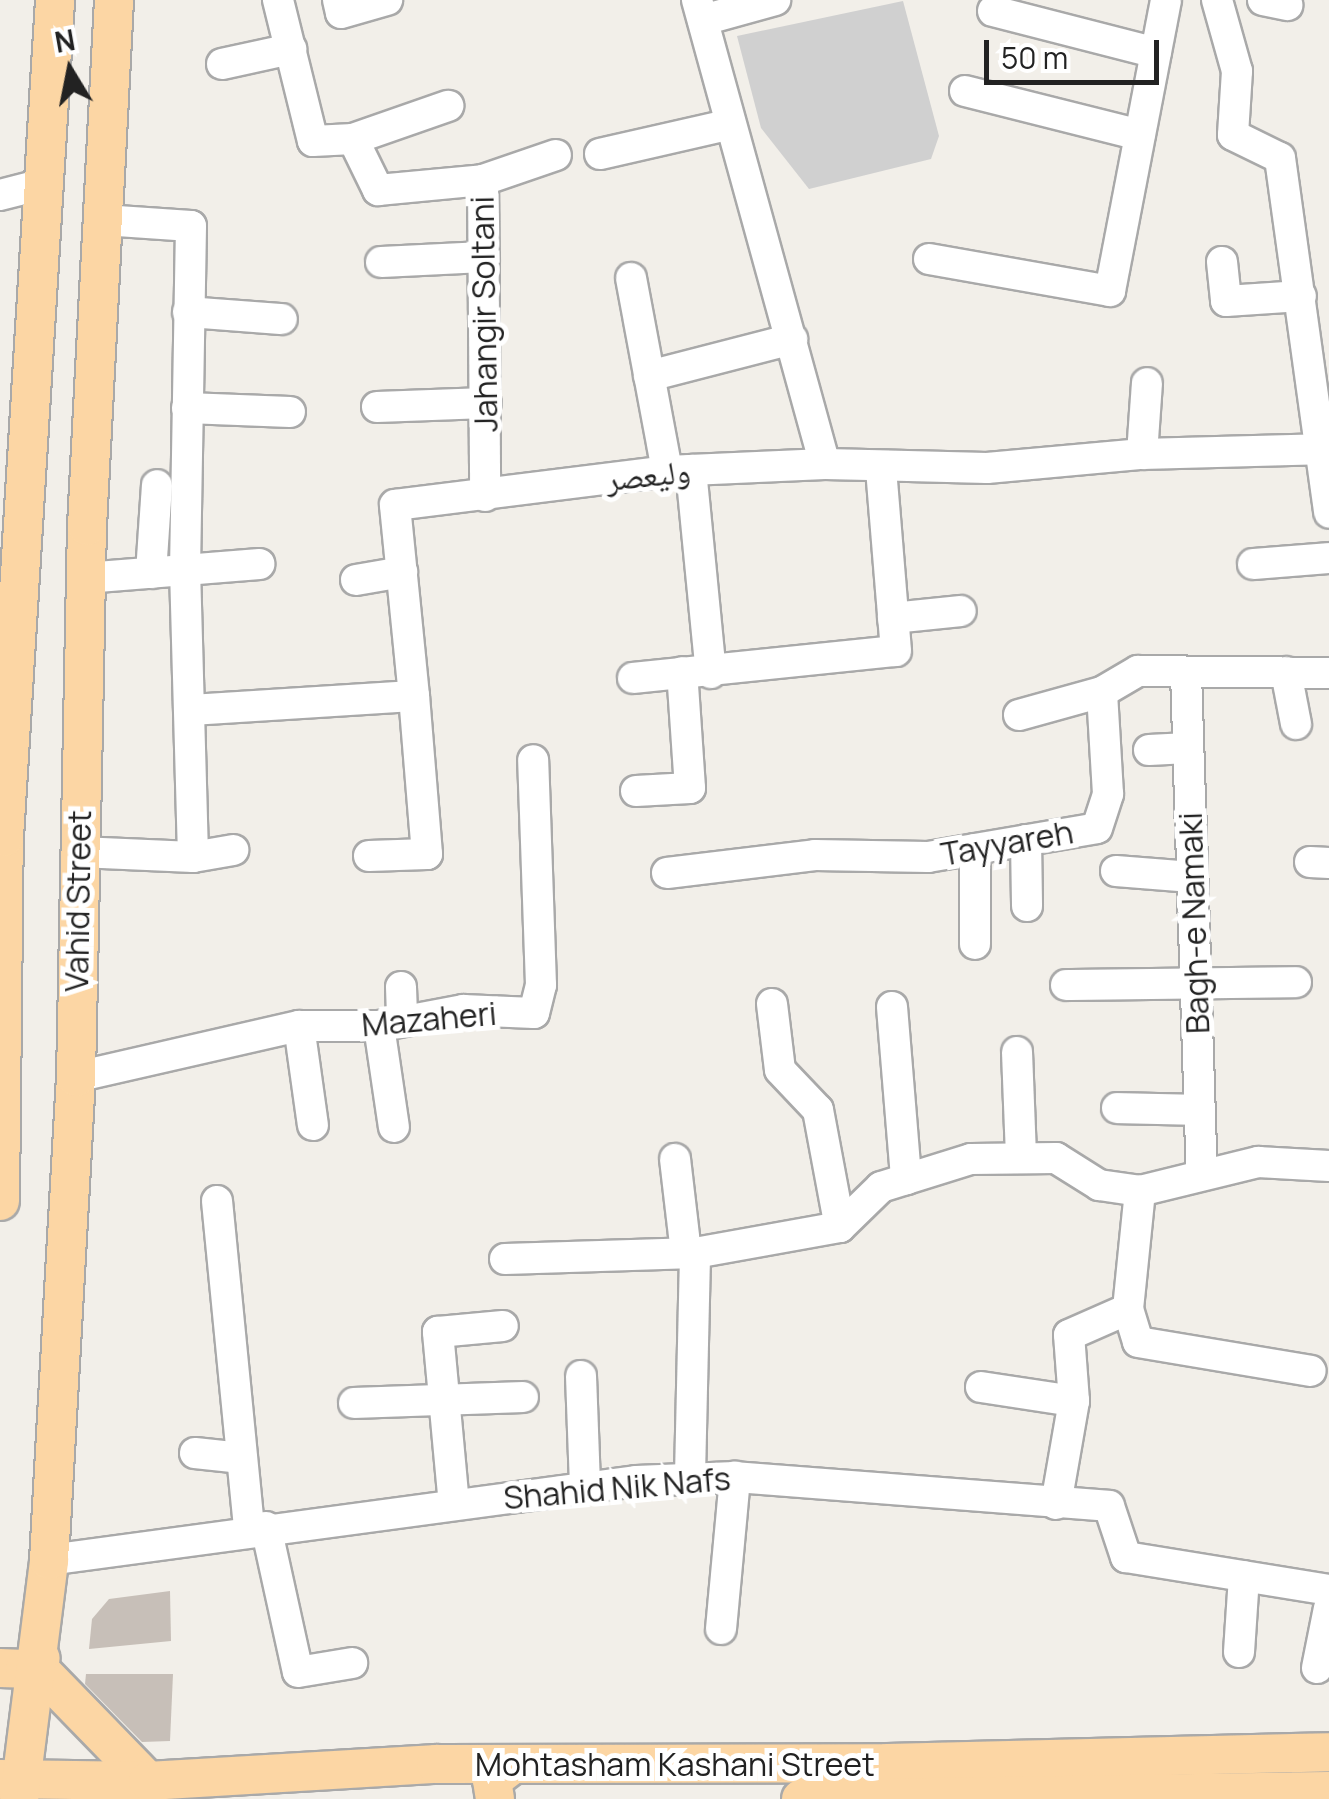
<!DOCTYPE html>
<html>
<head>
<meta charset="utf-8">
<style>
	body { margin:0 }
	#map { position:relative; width:1329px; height:1799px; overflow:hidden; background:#f2efe9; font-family:Manrope,"Noto Naskh Arabic",sans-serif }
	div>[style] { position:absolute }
	.religious>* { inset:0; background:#d0d0d0 }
	.building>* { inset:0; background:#c7bfb8 }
	.roads { filter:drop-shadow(2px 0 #a9a9a9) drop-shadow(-2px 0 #a9a9a9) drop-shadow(0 2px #a9a9a9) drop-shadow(0 -2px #a9a9a9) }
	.minor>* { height:30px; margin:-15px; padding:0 15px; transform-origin:15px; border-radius:15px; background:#fff }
	.major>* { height:38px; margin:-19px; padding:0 19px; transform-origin:19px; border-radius:19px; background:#fcd6a4 }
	span { translate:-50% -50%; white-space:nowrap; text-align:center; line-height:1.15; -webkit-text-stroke:10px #fff; paint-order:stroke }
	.street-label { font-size:32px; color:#222 }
	.north { position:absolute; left:20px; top:20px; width:100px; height:100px; -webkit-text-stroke:8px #fff; paint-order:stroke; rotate:350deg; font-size:28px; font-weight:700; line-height:40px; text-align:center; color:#222 }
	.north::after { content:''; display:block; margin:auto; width:35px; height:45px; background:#222; clip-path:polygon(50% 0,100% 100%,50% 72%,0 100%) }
	.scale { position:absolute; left:984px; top:40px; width:175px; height:45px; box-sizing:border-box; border:5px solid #222; border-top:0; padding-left:12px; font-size:30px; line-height:35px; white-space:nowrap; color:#222; -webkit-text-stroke:8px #fff; paint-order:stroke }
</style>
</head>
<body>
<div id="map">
	<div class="religious">
		<div style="clip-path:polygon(903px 1px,939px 136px,931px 159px,809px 189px,761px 128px,737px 36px)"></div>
	</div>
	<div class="building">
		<div style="clip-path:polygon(170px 1591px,171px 1641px,89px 1649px,92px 1619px,109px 1599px)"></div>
		<div style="clip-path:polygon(86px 1674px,173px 1674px,170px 1741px,142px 1742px,85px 1684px)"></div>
	</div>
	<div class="roads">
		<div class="minor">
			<div style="left:278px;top:0;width:145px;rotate:76.1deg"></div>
			<div style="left:313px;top:141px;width:40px;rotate:-2.9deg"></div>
			<div style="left:353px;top:139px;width:57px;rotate:63.9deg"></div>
			<div style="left:378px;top:190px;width:105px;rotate:-5.4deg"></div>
			<div style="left:483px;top:180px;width:316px;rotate:89.6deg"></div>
			<div style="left:338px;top:0;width:13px;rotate:77deg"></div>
			<div style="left:341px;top:13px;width:48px;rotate:-15.8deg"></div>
			<div style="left:697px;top:0;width:481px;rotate:74.6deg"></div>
			<div style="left:1217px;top:0;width:74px;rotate:74.3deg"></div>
			<div style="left:1237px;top:71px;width:64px;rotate:93.6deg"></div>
			<div style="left:1233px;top:135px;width:52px;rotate:26.1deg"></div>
			<div style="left:1280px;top:158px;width:358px;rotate:82.1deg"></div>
			<div style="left:1263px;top:0;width:25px;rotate:12deg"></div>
			<div style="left:993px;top:11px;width:168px;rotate:14.4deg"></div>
			<div style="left:703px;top:20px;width:75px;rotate:-15.5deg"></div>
			<div style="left:222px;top:64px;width:71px;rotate:-12.3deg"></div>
			<div style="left:965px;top:91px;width:180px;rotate:14.1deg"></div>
			<div style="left:353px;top:139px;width:101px;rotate:-19.2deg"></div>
			<div style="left:600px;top:154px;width:131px;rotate:-12.8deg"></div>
			<div style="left:483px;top:180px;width:77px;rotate:-18.9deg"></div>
			<div style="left:0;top:195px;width:49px;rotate:-14.3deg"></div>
			<div style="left:103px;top:220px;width:88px;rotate:3.9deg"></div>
			<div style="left:191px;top:226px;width:343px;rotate:91deg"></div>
			<div style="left:185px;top:569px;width:288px;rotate:88.4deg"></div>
			<div style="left:929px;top:259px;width:184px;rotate:10deg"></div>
			<div style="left:1110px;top:291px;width:296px;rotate:-79.1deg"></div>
			<div style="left:381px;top:262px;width:103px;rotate:-2.8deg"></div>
			<div style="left:1222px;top:262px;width:39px;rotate:84deg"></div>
			<div style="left:1226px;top:301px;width:75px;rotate:-3.8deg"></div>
			<div style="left:631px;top:278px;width:196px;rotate:79.4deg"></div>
			<div style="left:188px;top:312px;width:94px;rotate:4.3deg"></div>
			<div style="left:649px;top:376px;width:148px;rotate:-14.5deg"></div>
			<div style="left:377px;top:407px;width:109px;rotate:-2.1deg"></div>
			<div style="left:187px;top:408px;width:103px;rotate:2.2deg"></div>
			<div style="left:1142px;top:454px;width:71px;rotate:-86deg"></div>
			<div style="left:691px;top:470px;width:204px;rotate:84.4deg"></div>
			<div style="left:1253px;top:564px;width:76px;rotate:-4.5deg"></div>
			<div style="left:151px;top:573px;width:88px;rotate:-86.1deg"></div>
			<div style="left:85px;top:578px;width:175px;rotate:-4.6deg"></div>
			<div style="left:356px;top:580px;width:47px;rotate:-9.9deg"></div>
			<div style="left:893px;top:618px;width:68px;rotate:-5.9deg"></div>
			<div style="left:1286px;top:672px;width:53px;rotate:79.1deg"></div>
			<div style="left:1186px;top:673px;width:499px;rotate:88.2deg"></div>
			<div style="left:633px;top:678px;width:264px;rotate:-5.9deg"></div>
			<div style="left:896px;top:651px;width:183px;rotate:-94.7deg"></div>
			<div style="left:190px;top:710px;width:224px;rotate:-3.6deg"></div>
			<div style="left:414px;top:696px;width:192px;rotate:-95.7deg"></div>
			<div style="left:395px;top:505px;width:274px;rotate:-7.1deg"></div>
			<div style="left:667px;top:471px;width:158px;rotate:-2.5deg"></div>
			<div style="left:825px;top:464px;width:162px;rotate:1.4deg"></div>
			<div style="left:987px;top:468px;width:156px;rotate:-5.2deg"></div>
			<div style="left:1142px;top:454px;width:187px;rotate:-1.5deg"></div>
			<div style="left:1019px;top:715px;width:86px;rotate:-15.5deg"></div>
			<div style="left:1149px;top:750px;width:39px;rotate:-3deg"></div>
			<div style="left:636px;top:791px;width:54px;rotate:-3.2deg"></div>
			<div style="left:690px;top:788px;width:116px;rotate:-93.9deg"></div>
			<div style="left:1026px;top:840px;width:66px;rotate:89.1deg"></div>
			<div style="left:975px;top:849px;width:95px;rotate:90deg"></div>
			<div style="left:79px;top:852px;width:114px;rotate:2.5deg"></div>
			<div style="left:193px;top:857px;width:41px;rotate:-9.9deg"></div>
			<div style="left:369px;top:856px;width:58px;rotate:-2deg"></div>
			<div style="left:427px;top:854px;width:159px;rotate:-94.7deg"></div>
			<div style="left:1310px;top:862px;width:19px;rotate:3deg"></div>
			<div style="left:1116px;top:871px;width:76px;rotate:4.5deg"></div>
			<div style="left:667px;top:873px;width:149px;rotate:-6.9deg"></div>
			<div style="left:815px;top:855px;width:113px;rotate:1deg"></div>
			<div style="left:928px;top:857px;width:171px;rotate:-9.7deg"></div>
			<div style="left:1097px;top:828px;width:36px;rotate:-72deg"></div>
			<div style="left:1108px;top:794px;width:102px;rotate:-93.4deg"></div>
			<div style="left:1102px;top:692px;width:42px;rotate:-30.3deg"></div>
			<div style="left:1138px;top:671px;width:191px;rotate:0.6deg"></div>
			<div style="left:1066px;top:985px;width:230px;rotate:-0.7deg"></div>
			<div style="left:401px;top:987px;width:33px;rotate:88deg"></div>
			<div style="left:772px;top:1004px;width:66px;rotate:83.1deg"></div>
			<div style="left:780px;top:1070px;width:55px;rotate:46.5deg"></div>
			<div style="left:818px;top:1110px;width:119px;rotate:79.4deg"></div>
			<div style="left:892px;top:1007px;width:173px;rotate:85.3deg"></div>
			<div style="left:299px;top:1026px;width:100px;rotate:82deg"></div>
			<div style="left:379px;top:1026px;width:102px;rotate:81.6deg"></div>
			<div style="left:1017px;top:1052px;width:106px;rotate:87.8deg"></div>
			<div style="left:76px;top:1077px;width:229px;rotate:-12.9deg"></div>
			<div style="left:299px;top:1026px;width:80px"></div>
			<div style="left:379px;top:1026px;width:86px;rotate:-10.8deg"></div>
			<div style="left:463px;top:1010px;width:71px;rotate:2.4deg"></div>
			<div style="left:534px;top:1013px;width:29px;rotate:-76deg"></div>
			<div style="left:541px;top:985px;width:225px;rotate:-92deg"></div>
			<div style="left:1117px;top:1108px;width:82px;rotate:1.4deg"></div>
			<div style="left:675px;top:1159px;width:95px;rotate:83.3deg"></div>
			<div style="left:217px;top:1201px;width:330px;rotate:84.4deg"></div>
			<div style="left:505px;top:1259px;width:190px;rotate:-1.8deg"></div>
			<div style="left:695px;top:1253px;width:147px;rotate:-10.2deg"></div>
			<div style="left:840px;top:1227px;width:57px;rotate:-44.3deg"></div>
			<div style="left:881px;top:1187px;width:94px;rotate:-17.3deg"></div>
			<div style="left:971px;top:1159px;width:85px;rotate:-0.7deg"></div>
			<div style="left:1056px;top:1158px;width:51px;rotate:32.1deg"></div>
			<div style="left:1099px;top:1185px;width:41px;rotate:8.3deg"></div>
			<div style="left:1140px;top:1191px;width:122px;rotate:-13.8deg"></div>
			<div style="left:1258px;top:1162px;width:71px;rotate:3.2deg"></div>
			<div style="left:1128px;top:1309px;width:34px;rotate:73deg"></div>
			<div style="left:1138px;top:1342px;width:175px;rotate:9.5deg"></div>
			<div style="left:581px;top:1376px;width:111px;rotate:87.9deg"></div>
			<div style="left:981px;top:1387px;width:94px;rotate:8.6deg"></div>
			<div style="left:354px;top:1403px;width:169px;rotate:-2deg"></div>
			<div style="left:195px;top:1453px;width:47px;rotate:6.1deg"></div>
			<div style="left:690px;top:1476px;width:223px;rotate:-88.7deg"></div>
			<div style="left:1056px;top:1504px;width:105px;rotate:-80.1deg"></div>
			<div style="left:1074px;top:1401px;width:66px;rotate:-94.3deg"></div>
			<div style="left:1069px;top:1335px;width:64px;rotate:-23.8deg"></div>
			<div style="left:1128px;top:1309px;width:119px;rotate:-84.2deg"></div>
			<div style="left:454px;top:1505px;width:174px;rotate:-95.3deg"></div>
			<div style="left:438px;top:1332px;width:65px;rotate:-5.3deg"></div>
			<div style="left:266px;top:1527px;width:148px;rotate:77.6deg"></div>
			<div style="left:298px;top:1672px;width:55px;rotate:-9.5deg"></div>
			<div style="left:49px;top:1560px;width:592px;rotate:-7.66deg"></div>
			<div style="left:636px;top:1481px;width:99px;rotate:-2.3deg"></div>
			<div style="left:735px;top:1477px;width:375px;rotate:4.4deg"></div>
			<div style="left:1109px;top:1506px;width:54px;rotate:71.6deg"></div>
			<div style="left:1126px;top:1557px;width:206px;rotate:9.2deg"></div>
			<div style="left:721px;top:1629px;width:153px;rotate:-84.7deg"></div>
			<div style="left:1239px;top:1652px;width:76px;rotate:-86.2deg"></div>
			<div style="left:1317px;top:1668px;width:61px;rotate:-78.7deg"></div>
		</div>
		<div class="major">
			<div style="left:0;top:1201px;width:364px;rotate:-89.4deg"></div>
			<div style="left:4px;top:837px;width:839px;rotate:-86.51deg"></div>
			<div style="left:37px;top:1667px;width:159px;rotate:45.8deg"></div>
			<div style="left:0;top:1668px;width:25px;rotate:2deg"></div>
			<div style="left:25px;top:1669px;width:19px;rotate:-35deg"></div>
			<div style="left:0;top:1779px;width:148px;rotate:0.8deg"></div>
			<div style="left:148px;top:1781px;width:289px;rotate:-3.4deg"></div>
			<div style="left:436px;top:1764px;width:451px;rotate:-0.1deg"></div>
			<div style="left:887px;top:1763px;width:442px;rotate:-1.4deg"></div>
			<div style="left:19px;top:1799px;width:241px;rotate:-82.8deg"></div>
			<div style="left:49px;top:1560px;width:484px;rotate:-86.8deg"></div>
			<div style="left:76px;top:1077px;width:551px;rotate:-88.86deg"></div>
			<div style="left:87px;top:526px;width:527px;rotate:-87.06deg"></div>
			<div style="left:495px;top:1799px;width:19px;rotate:-99deg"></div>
			<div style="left:492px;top:1780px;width:26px;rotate:-37deg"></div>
			<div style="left:801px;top:1799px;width:528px;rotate:-0.87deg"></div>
		</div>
	</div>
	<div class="street-label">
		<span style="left:484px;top:314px;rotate:-91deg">Jahangir Soltani</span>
		<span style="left:648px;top:475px;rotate:-6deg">ولیعصر</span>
		<span style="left:1007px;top:843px;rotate:-10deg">Tayyareh</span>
		<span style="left:78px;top:901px;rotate:-89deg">Vahid Street</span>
		<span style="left:1194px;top:923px;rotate:-92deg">Bagh-e Namaki</span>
		<span style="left:429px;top:1019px;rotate:-5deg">Mazaheri</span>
		<span style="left:617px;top:1488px;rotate:-5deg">Shahid Nik Nafs</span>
		<span style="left:675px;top:1764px">Mohtasham Kashani Street</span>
	</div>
	<div class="north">N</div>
	<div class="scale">50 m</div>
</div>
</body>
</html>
